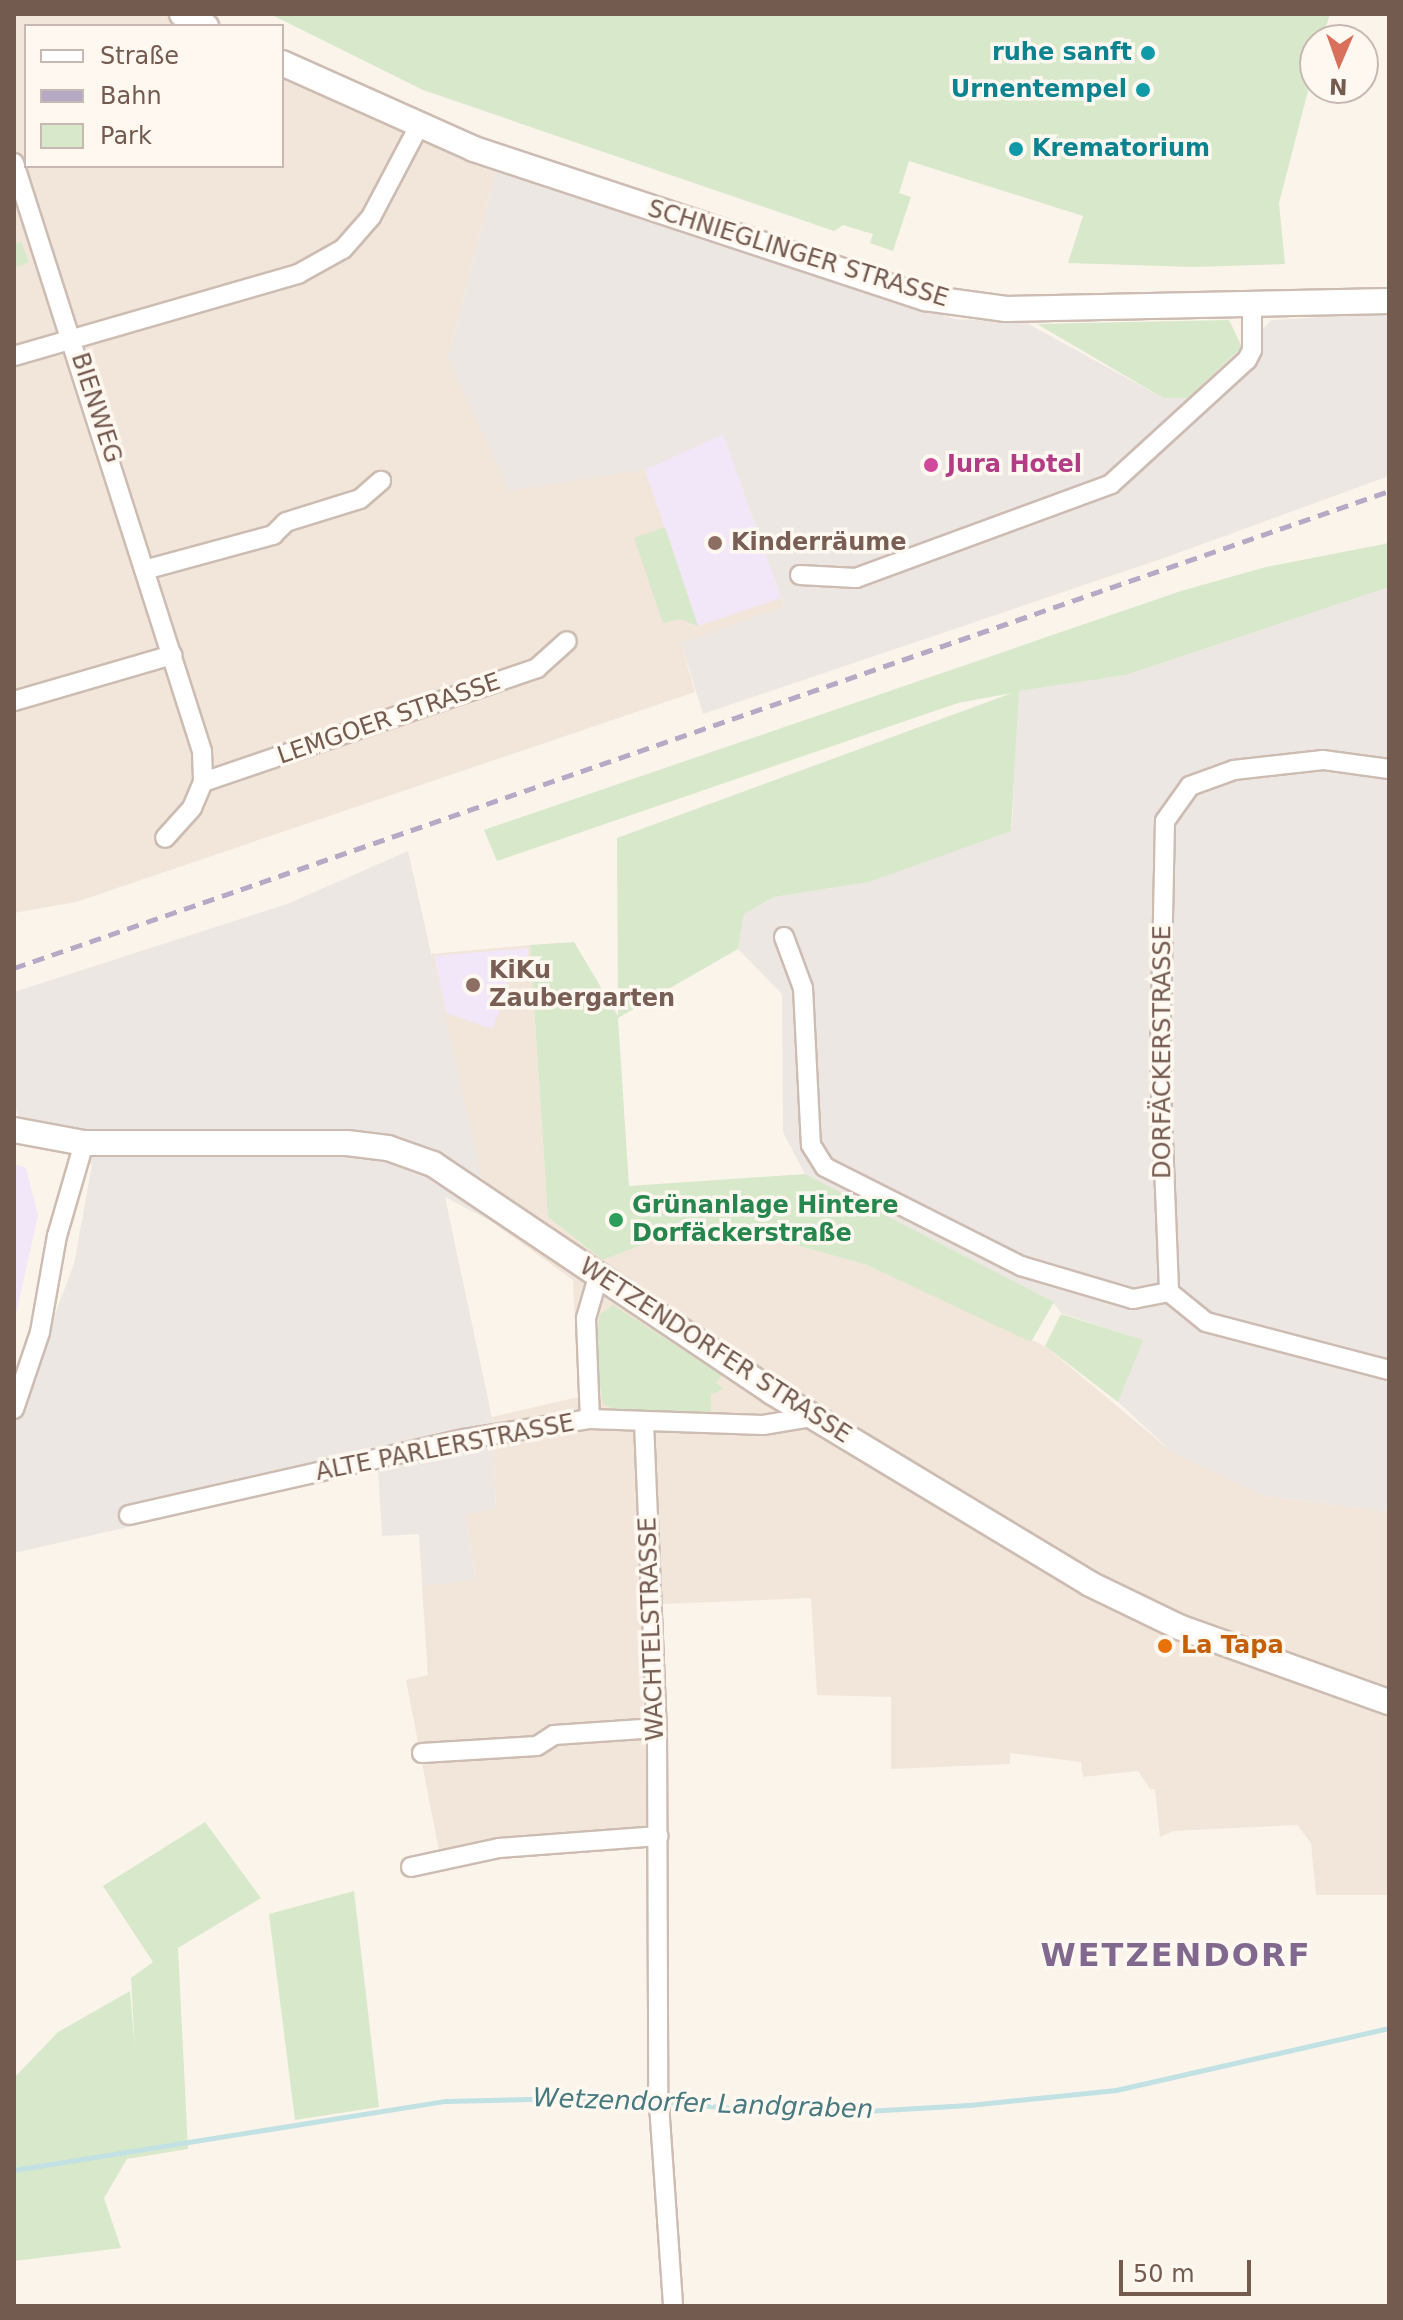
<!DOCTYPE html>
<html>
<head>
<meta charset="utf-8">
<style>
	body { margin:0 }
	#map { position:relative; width:1403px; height:2320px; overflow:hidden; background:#fbf4eb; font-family:"DejaVu Sans",sans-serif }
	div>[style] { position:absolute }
	.residential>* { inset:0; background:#f2e6da }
	.industrial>* { inset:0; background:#ede7e3 }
	.education>* { inset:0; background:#f1e7f8 }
	.green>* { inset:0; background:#d8e8ca }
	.stream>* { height:5px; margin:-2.5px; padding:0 2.5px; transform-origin:2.5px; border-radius:2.5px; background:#c1e1e3 }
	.roads { filter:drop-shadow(2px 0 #cdbcb2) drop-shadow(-2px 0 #cdbcb2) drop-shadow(0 2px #cdbcb2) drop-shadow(0 -2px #cdbcb2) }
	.street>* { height:18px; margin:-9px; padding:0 9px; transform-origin:9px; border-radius:9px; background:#fff }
	.secondary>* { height:24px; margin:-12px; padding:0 12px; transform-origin:12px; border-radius:12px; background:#fff }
	.rail>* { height:5px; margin-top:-2.5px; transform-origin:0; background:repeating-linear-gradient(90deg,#b6a9c5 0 12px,transparent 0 20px) }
	.dots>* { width:22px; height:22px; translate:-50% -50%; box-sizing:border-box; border:4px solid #fef8f1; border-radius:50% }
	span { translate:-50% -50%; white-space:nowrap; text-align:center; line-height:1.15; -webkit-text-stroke:7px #fef8f1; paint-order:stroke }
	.culture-label { font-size:24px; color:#0d838f; font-weight:700 }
	.right { translate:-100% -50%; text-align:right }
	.left { translate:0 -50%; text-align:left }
	.street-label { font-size:24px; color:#745b50 }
	.hotel-label { font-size:24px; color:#b23c85; font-weight:700 }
	.education-label { font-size:24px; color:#785e54; font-weight:700 }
	.leisure-label { font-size:24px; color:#27864d; font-weight:700 }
	.food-label { font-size:24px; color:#c56008; font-weight:700 }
	.water-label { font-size:26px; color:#47797f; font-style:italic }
	.district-label { font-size:32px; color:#80688f; font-weight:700; letter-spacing:2px }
	.frame { position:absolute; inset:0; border:16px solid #745b50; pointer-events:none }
	.legend { position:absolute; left:24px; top:24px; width:260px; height:144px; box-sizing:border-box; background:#fef8f1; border:2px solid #c7b9b1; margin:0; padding:10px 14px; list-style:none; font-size:24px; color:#745b50 }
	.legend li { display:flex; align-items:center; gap:16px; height:40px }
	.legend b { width:40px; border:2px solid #c7b9b1 }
	.north { position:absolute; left:1299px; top:24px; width:80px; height:80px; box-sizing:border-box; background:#fef8f1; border:2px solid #c7b9b1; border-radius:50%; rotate:182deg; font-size:22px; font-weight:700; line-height:32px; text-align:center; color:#745b50 }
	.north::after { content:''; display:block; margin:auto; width:28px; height:36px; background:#d9705c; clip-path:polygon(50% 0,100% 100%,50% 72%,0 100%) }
	.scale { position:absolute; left:1119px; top:2260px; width:132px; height:36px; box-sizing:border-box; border:4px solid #745b50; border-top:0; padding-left:10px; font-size:24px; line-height:28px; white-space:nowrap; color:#745b50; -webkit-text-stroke:6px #fef8f1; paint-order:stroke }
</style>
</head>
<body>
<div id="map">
	<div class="residential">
		<div style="clip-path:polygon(14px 14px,162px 14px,187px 26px,26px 26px,26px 166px,282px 166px,282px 71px,496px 170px,448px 358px,723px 434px,784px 607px,681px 643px,695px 692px,76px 902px,14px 913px)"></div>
		<div style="clip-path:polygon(530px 945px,548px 1217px,603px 1260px,676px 1232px,739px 1229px,867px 1265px,1045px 1346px,1172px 1452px,1265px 1496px,1389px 1512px,1389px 1895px,1316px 1895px,1311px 1843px,1297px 1825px,1173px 1831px,1160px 1837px,1155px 1789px,1150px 1789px,1138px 1771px,1083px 1777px,1081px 1762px,1010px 1753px,1010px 1764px,891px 1769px,891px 1697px,817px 1695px,811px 1598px,662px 1604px,669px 1829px,498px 1840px,439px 1851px,406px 1680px,428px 1675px,422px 1586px,476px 1579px,465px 1514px,496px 1509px,492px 1417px,578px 1397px,573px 1280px,492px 1222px,431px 954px)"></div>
	</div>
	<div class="industrial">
		<div style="clip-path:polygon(496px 170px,955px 319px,1025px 322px,1163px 398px,1188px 398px,1272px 320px,1389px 313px,1389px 476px,1167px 557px,703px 714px,681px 643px,784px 606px,723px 434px,645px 470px,509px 491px,448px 358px)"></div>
		<div style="clip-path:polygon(1389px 587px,1389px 1512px,1265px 1496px,1172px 1452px,1118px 1402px,1142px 1340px,1061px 1313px,1053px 1302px,805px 1174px,783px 1132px,782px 994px,738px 949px,744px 914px,774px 897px,869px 882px,1012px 827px,1018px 691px,1126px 675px)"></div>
		<div style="clip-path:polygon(408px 851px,492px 1222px,445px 1197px,492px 1418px,496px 1509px,465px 1514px,476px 1580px,422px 1586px,419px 1534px,382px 1536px,378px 1470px,14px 1553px,14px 1422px,74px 1264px,92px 1165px,20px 1120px,14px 1104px,14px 992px,287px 904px)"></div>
	</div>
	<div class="education">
		<div style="clip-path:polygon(723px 434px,781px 598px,698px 626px,645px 470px)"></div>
		<div style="clip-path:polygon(528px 948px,529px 974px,506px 977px,507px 993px,492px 1029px,446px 1013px,434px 956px)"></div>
		<div style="clip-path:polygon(14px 1164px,26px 1168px,38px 1215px,14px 1323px)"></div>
	</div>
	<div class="green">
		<div style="clip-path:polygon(270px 14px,1330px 14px,1322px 40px,1315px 40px,1315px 64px,1279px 203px,1285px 264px,1194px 267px,1068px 263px,1083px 216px,909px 161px,899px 193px,911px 197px,893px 251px,870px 243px,873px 234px,866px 232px,843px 225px,834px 231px,423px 90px)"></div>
		<div style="clip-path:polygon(21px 242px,29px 262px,14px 268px,14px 244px)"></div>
		<div style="clip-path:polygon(1229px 320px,1242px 347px,1188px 398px,1163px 398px,1037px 324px)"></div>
		<div style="clip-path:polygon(665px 527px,698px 626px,680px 619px,663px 623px,634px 538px)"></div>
		<div style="clip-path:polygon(1389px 543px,1389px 587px,1126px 675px,1019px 691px,1011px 831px,869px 882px,774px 897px,744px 914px,738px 949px,618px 1018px,629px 1186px,805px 1174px,1054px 1302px,1031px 1342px,867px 1265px,739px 1229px,676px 1232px,603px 1260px,548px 1217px,530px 945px,574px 942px,618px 1016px,617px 838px,1012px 693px,958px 703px,497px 861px,484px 830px,1181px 591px,1266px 567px)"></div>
		<div style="clip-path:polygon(613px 1305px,722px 1375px,716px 1383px,724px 1389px,711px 1394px,711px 1415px,619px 1412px,603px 1404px,596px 1361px,599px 1315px)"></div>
		<div style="clip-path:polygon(1061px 1314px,1143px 1340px,1118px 1402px,1045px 1346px)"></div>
		<div style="clip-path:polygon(205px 1822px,261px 1898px,178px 1948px,188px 2149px,127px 2159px,104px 2198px,121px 2248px,14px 2261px,14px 2078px,58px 2032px,130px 1991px,135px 2051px,131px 1978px,153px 1962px,103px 1886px)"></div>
		<div style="clip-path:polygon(354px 1891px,379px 2107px,295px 2120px,269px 1914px)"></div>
	</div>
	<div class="stream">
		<div style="left:14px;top:2170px;width:437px;rotate:-9.1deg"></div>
		<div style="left:446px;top:2101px;width:173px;rotate:-1.3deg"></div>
		<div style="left:619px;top:2097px;width:121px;rotate:5.7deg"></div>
		<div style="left:739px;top:2109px;width:127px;rotate:0.9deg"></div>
		<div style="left:866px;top:2111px;width:103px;rotate:-3.3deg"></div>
		<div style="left:969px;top:2105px;width:148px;rotate:-5.8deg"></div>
		<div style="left:1116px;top:2090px;width:280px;rotate:-12.8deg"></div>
	</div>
	<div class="roads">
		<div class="street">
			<div style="left:14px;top:163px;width:617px;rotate:72.27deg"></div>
			<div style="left:202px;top:751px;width:31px;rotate:88deg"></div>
			<div style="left:203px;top:782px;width:28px;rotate:113deg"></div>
			<div style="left:192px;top:808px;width:40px;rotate:132deg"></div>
			<div style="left:14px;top:356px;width:296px;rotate:-16.1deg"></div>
			<div style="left:298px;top:274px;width:51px;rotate:-29.1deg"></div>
			<div style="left:343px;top:249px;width:43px;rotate:-48.8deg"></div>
			<div style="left:371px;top:217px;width:101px;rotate:-62.2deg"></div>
			<div style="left:148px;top:569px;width:130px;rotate:-15.2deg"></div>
			<div style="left:273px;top:535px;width:18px;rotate:-45deg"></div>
			<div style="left:286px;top:522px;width:77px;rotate:-17.3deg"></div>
			<div style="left:360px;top:499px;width:28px;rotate:-41deg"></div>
			<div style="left:800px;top:575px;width:56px;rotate:3.1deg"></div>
			<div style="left:856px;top:578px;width:272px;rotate:-20.2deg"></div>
			<div style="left:1111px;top:484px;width:184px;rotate:-42.4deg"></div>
			<div style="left:1247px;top:360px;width:11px;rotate:-63deg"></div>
			<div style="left:1252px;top:350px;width:46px;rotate:-90deg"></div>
			<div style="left:14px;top:701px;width:165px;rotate:-16.2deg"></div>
			<div style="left:1389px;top:769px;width:67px;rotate:-172.2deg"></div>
			<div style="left:1323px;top:760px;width:90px;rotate:173.6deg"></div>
			<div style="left:1234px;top:770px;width:47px;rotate:160deg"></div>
			<div style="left:1190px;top:786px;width:43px;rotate:125.5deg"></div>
			<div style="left:1165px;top:821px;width:244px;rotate:91.2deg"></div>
			<div style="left:1160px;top:1065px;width:227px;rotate:87.7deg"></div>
			<div style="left:1169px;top:1292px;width:48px;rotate:39deg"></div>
			<div style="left:1206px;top:1322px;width:189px;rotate:14.7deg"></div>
			<div style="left:203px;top:782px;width:353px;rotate:-18.8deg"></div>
			<div style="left:537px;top:668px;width:40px;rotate:-42deg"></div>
			<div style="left:784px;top:937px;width:54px;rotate:69.6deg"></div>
			<div style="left:803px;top:988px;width:157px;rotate:87.1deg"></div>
			<div style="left:811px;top:1145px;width:26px;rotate:58deg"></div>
			<div style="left:825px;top:1167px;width:220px;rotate:26.8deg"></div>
			<div style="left:1021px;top:1266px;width:117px;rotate:16.4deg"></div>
			<div style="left:1133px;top:1299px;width:37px;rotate:-11deg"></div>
			<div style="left:14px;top:1409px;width:81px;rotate:-71.3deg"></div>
			<div style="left:40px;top:1332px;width:97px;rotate:-80deg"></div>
			<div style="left:57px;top:1236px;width:97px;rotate:-73.8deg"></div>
			<div style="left:590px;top:1419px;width:101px;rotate:-92.3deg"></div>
			<div style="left:586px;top:1318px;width:43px;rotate:-73.7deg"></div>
			<div style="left:644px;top:1423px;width:305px;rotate:87.6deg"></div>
			<div style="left:657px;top:1728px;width:362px;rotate:89.8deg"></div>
			<div style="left:658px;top:2090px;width:217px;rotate:86deg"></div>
			<div style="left:129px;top:1515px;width:344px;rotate:-12.8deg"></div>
			<div style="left:464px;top:1439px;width:128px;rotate:-9deg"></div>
			<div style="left:590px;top:1419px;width:173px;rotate:2deg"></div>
			<div style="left:763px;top:1425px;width:50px;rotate:-9.3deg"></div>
			<div style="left:422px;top:1753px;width:115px;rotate:-3.5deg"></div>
			<div style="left:537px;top:1746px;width:20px;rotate:-33deg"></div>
			<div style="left:554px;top:1735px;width:103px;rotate:-3.9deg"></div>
			<div style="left:411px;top:1867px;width:90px;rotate:-12.2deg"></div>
			<div style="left:499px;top:1848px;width:160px;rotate:-4.3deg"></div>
		</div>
		<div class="secondary">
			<div style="left:182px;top:14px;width:27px;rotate:27deg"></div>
			<div style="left:282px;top:63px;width:210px;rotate:24.1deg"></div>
			<div style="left:474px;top:149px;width:475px;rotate:18.3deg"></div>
			<div style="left:925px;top:298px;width:82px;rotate:7.7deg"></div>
			<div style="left:1006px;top:309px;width:383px;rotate:-1.2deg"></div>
			<div style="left:14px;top:1130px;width:71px;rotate:10.5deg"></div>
			<div style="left:84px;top:1143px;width:263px"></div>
			<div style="left:347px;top:1143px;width:41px;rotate:7deg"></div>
			<div style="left:388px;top:1148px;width:48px;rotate:19.6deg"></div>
			<div style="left:433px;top:1164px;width:409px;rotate:33.9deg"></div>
			<div style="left:772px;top:1392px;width:371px;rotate:31.1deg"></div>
			<div style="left:1090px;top:1584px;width:99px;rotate:25.8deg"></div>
			<div style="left:1179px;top:1627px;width:223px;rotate:19.7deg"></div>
		</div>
	</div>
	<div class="rail">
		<div style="left:14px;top:968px;width:1455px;rotate:-19.13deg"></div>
	</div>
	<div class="dots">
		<div style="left:1148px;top:53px;background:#0f9aa8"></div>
		<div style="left:1143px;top:90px;background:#0f9aa8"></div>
		<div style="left:1016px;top:149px;background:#0f9aa8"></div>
		<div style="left:931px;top:465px;background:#d1479c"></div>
		<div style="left:715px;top:543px;background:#8d6e63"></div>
		<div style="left:473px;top:985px;background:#8d6e63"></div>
		<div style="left:616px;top:1220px;background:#2e9e5b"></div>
		<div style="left:1165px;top:1646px;background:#e8710a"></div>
	</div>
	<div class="culture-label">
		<span class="right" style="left:1132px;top:53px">ruhe sanft</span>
		<span class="right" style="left:1127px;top:90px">Urnentempel</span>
		<span class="left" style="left:1032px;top:149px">Krematorium</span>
	</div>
	<div class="street-label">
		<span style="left:798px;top:254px;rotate:17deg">SCHNIEGLINGER STRASSE</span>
		<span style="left:96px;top:408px;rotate:72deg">BIENWEG</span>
		<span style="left:389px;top:719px;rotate:-19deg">LEMGOER STRASSE</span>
		<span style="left:1163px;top:1052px;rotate:-90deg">DORFÄCKERSTRASSE</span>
		<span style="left:715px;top:1351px;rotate:33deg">WETZENDORFER STRASSE</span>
		<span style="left:445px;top:1448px;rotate:-11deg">ALTE PARLERSTRASSE</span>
		<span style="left:652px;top:1629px;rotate:-92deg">WACHTELSTRASSE</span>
	</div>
	<div class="hotel-label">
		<span class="left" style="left:947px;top:465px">Jura Hotel</span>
	</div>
	<div class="education-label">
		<span class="left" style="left:731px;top:543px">Kinderräume</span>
		<span class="left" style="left:489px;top:985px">KiKu<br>Zaubergarten</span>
	</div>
	<div class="leisure-label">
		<span class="left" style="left:632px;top:1220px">Grünanlage Hintere<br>Dorfäckerstraße</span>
	</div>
	<div class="food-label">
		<span class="left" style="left:1181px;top:1646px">La Tapa</span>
	</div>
	<div class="water-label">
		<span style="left:703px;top:2104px;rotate:2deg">Wetzendorfer Landgraben</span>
	</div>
	<div class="district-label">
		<span style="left:1176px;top:1955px">WETZENDORF</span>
	</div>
	<div class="frame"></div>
	<ul class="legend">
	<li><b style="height:10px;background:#fff"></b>Straße</li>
	<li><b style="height:10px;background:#b6a9c5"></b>Bahn</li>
	<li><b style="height:22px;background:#d8e8ca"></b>Park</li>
	</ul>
	<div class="north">N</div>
	<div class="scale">50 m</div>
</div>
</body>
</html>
